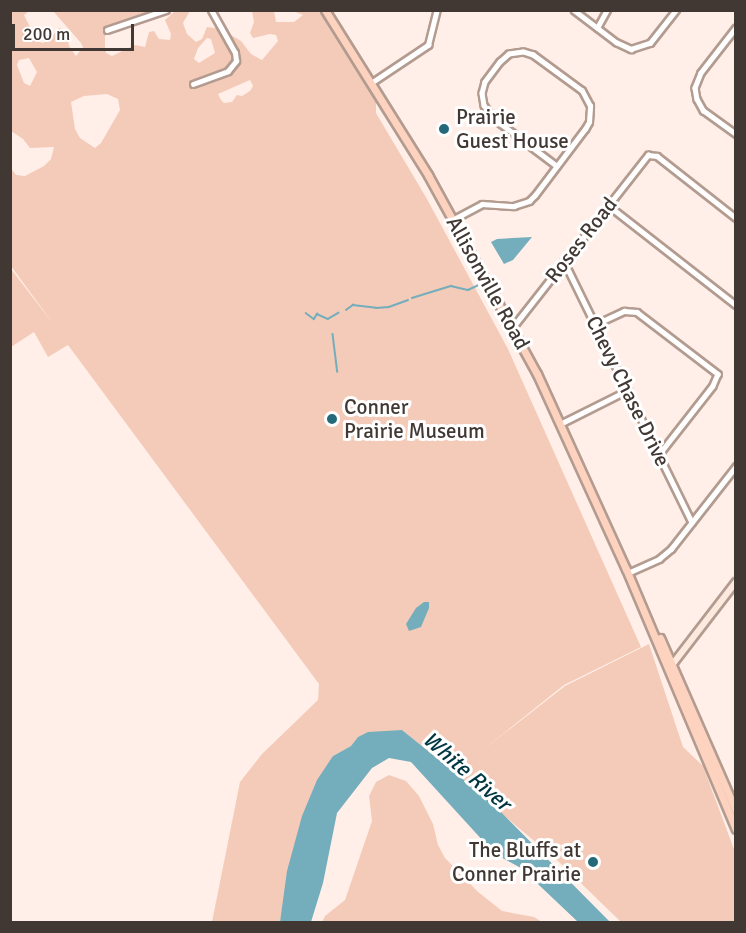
<!DOCTYPE html>
<html>
<head>
<meta charset="utf-8">
<style>
	body { margin:0 }
	#map { position:relative; width:746px; height:933px; overflow:hidden; background:#ffefe8; font-family:Signika,sans-serif }
	div>[style] { position:absolute }
	.green>* { inset:0; background:#f4cbb8 }
	.water>* { inset:0; background:#74adbc }
	.stream>* { height:1.5px; margin:-0.75px; padding:0 0.75px; transform-origin:0.75px; border-radius:0.75px; background:#74adbc }
	.roads { filter:drop-shadow(2px 0 #b39b90) drop-shadow(-2px 0 #b39b90) drop-shadow(0 2px #b39b90) drop-shadow(0 -2px #b39b90) }
	.street>* { height:4.5px; margin:-2.25px; padding:0 2.25px; transform-origin:2.25px; border-radius:2.25px; background:#fff }
	.secondary>* { height:6px; margin:-3px; padding:0 3px; transform-origin:3px; border-radius:3px; background:#fee9df }
	.primary>* { height:7px; margin:-3.5px; padding:0 3.5px; transform-origin:3.5px; border-radius:3.5px; background:#fdd3bf }
	.dots>* { width:16px; height:16px; translate:-50% -50%; box-sizing:border-box; border:3px solid #fff; border-radius:50% }
	span { translate:-50% -50%; white-space:nowrap; text-align:center; line-height:1.15; -webkit-text-stroke:6px #fff; paint-order:stroke }
	.poi-label { font-size:21px; color:#423833 }
	.left { translate:0 -50%; text-align:left }
	.right { translate:-100% -50%; text-align:right }
	.street-label { font-size:21px; color:#423833 }
	.water-label { font-size:22px; color:#003641; font-style:italic }
	.frame { position:absolute; inset:0; border:12px solid #423833; pointer-events:none }
	.scale { position:absolute; left:12px; top:24px; width:122px; height:27px; box-sizing:border-box; border:3px solid #423833; border-top:0; padding-left:8px; font-size:18px; line-height:21px; white-space:nowrap; color:#423833; -webkit-text-stroke:4px #fff; paint-order:stroke }
</style>
</head>
<body>
<div id="map">
	<div class="green">
		<div style="clip-path:polygon(evenodd,11px 11px,29px 11px,24px 15px,36px 39px,42px 43px,48px 41px,59px 28px,67px 32px,69px 46px,76px 56px,83px 47px,81px 43px,53px 11px,161px 11px,110px 31px,105px 36px,105px 47px,106px 53px,112px 56px,135px 45px,145px 47px,149px 32px,154px 31px,159px 39px,170px 40px,171px 34px,165px 20px,175px 11px,190px 11px,183px 23px,187px 34px,196px 42px,202px 39px,207px 27px,221px 29px,241px 41px,251px 54px,262px 60px,278px 41px,276px 35px,270px 34px,253px 38px,250px 33px,254px 22px,252px 11px,274px 11px,276px 22px,294px 22px,303px 15px,293px 11px,320px 11px,359px 67px,376px 102px,376px 113px,427px 199px,508px 349px,641px 647px,564px 685px,479px 753px,565px 686px,649px 644px,683px 747px,703px 766px,735px 852px,735px 922px,621px 922px,557px 860px,402px 730px,358px 737px,351px 746px,333px 756px,280px 922px,212px 922px,240px 782px,262px 754px,318px 700px,319px 684px,68px 345px,48px 357px,34px 332px,11px 347px,11px 269px,54px 325px,11px 266px,10px 167px,16px 175px,25px 176px,44px 166px,51px 159px,54px 147px,30px 148px,23px 139px,11px 131px,10px 46px,14px 42px,11px 11px,207px 38px,211px 39px,215px 53px,199px 63px,194px 59px,198px 48px,207px 38px,11px 11px,29px 58px,37px 72px,30px 86px,24px 83px,17px 65px,19px 60px,29px 58px,11px 11px,250px 80px,253px 86px,250px 91px,242px 96px,237px 95px,232px 102px,224px 103px,221px 100px,218px 94px,250px 80px,11px 11px,107px 94px,118px 99px,120px 110px,101px 143px,95px 148px,80px 138px,75px 129px,71px 102px,84px 96px,107px 94px)"></div>
		<div style="clip-path:polygon(389px 775px,406px 781px,419px 796px,433px 824px,438px 845px,445px 858px,477px 891px,502px 911px,534px 917px,542px 922px,322px 922px,325px 916px,345px 900px,372px 821px,369px 796px,376px 782px)"></div>
	</div>
	<div class="water">
		<div style="clip-path:polygon(532px 237px,513px 260px,504px 264px,491px 242px,497px 239px)"></div>
		<div style="clip-path:polygon(424px 602px,429px 602px,429px 608px,421px 627px,409px 631px,406px 624px,416px 608px)"></div>
		<div style="clip-path:polygon(402px 730px,491px 802px,610px 922px,578px 922px,521px 868px,495px 854px,411px 762px,389px 758px,372px 768px,337px 813px,323px 883px,311px 922px,280px 922px,287px 871px,302px 816px,317px 780px,333px 756px,351px 746px,358px 737px,368px 732px)"></div>
	</div>
	<div class="stream">
		<div style="left:412px;top:298px;width:41px;rotate:-17.1deg"></div>
		<div style="left:451px;top:286px;width:17px;rotate:13deg"></div>
		<div style="left:468px;top:290px;width:17px;rotate:-25deg"></div>
		<div style="left:346px;top:310px;width:9px;rotate:-36deg"></div>
		<div style="left:353px;top:305px;width:23px;rotate:7deg"></div>
		<div style="left:376px;top:308px;width:13px;rotate:-4deg"></div>
		<div style="left:389px;top:307px;width:20px;rotate:-20deg"></div>
		<div style="left:306px;top:313px;width:10px;rotate:37deg"></div>
		<div style="left:314px;top:319px;width:6px;rotate:-59deg"></div>
		<div style="left:317px;top:314px;width:12px;rotate:24deg"></div>
		<div style="left:328px;top:319px;width:12px;rotate:-31deg"></div>
		<div style="left:333px;top:334px;width:38px;rotate:83deg"></div>
	</div>
	<div class="roads">
		<div class="street">
			<div style="left:574px;top:10px;width:53px;rotate:37.3deg"></div>
			<div style="left:616px;top:42px;width:17px;rotate:25deg"></div>
			<div style="left:631px;top:49px;width:20px;rotate:-18deg"></div>
			<div style="left:650px;top:43px;width:42px;rotate:-51.8deg"></div>
			<div style="left:597px;top:28px;width:21px;rotate:-61deg"></div>
			<div style="left:736px;top:28px;width:57px;rotate:127.9deg"></div>
			<div style="left:701px;top:73px;width:16px;rotate:112deg"></div>
			<div style="left:695px;top:88px;width:11px;rotate:80deg"></div>
			<div style="left:697px;top:99px;width:13px;rotate:61deg"></div>
			<div style="left:703px;top:110px;width:41px;rotate:36deg"></div>
			<div style="left:107px;top:30px;width:62px;rotate:-18.7deg"></div>
			<div style="left:371px;top:83px;width:69px;rotate:-33.7deg"></div>
			<div style="left:428px;top:45px;width:36px;rotate:-76deg"></div>
			<div style="left:193px;top:84px;width:37px;rotate:-20deg"></div>
			<div style="left:228px;top:71px;width:13px;rotate:-51deg"></div>
			<div style="left:236px;top:61px;width:8px;rotate:-97deg"></div>
			<div style="left:235px;top:53px;width:49px;rotate:-119.2deg"></div>
			<div style="left:608px;top:205px;width:162px;rotate:38deg"></div>
			<div style="left:454px;top:219px;width:32px;rotate:-28deg"></div>
			<div style="left:482px;top:204px;width:32px;rotate:4deg"></div>
			<div style="left:514px;top:206px;width:16px;rotate:-18deg"></div>
			<div style="left:529px;top:201px;width:8px;rotate:-45deg"></div>
			<div style="left:535px;top:195px;width:83px;rotate:-52.9deg"></div>
			<div style="left:585px;top:129px;width:8px;rotate:-60deg"></div>
			<div style="left:589px;top:122px;width:16px;rotate:-86deg"></div>
			<div style="left:590px;top:106px;width:17px;rotate:-118deg"></div>
			<div style="left:582px;top:91px;width:61px;rotate:-143.7deg"></div>
			<div style="left:533px;top:55px;width:10px;rotate:-163deg"></div>
			<div style="left:523px;top:52px;width:14px;rotate:172deg"></div>
			<div style="left:509px;top:54px;width:12px;rotate:138deg"></div>
			<div style="left:500px;top:62px;width:25px;rotate:127deg"></div>
			<div style="left:485px;top:82px;width:11px;rotate:105deg"></div>
			<div style="left:482px;top:93px;width:12px;rotate:81deg"></div>
			<div style="left:484px;top:105px;width:14px;rotate:56deg"></div>
			<div style="left:492px;top:117px;width:81px;rotate:37deg"></div>
			<div style="left:564px;top:261px;width:291px;rotate:63.9deg"></div>
			<div style="left:596px;top:324px;width:31px;rotate:-25deg"></div>
			<div style="left:624px;top:311px;width:13px;rotate:4deg"></div>
			<div style="left:637px;top:312px;width:102px;rotate:37.4deg"></div>
			<div style="left:718px;top:374px;width:13px;rotate:113deg"></div>
			<div style="left:713px;top:386px;width:88px;rotate:128deg"></div>
			<div style="left:513px;top:327px;width:219px;rotate:-51.9deg"></div>
			<div style="left:648px;top:155px;width:9px;rotate:6deg"></div>
			<div style="left:657px;top:156px;width:100px;rotate:38.1deg"></div>
			<div style="left:562px;top:423px;width:74px;rotate:-26.6deg"></div>
			<div style="left:630px;top:572px;width:32px;rotate:-24deg"></div>
			<div style="left:659px;top:559px;width:16px;rotate:-40deg"></div>
			<div style="left:671px;top:549px;width:105px;rotate:-51.9deg"></div>
		</div>
		<div class="secondary">
			<div style="left:672px;top:665px;width:105px;rotate:-52.4deg"></div>
		</div>
		<div class="primary">
			<div style="left:325px;top:10px;width:195px;rotate:58deg"></div>
			<div style="left:428px;top:175px;width:227px;rotate:61.3deg"></div>
			<div style="left:537px;top:374px;width:214px;rotate:65.5deg"></div>
			<div style="left:626px;top:569px;width:282px;rotate:67.1deg"></div>
			<div style="left:660px;top:638px;width:189px;rotate:66.3deg"></div>
		</div>
	</div>
	<div class="dots">
		<div style="left:444px;top:129px;background:#246979"></div>
		<div style="left:332px;top:419px;background:#246979"></div>
		<div style="left:593px;top:862px;background:#246979"></div>
	</div>
	<div class="poi-label">
		<span class="left" style="left:456px;top:129px">Prairie<br>Guest House</span>
		<span class="left" style="left:344px;top:419px">Conner<br>Prairie Museum</span>
		<span class="right" style="left:581px;top:862px">The Bluffs at<br>Conner Prairie</span>
	</div>
	<div class="street-label">
		<span style="left:581px;top:240px;rotate:-52deg">Roses Road</span>
		<span style="left:488px;top:283px;rotate:61deg">Allisonville Road</span>
		<span style="left:628px;top:391px;rotate:64deg">Chevy Chase Drive</span>
	</div>
	<div class="water-label">
		<span style="left:467px;top:771px;rotate:41deg">White River</span>
	</div>
	<div class="frame"></div>
	<div class="scale">200 m</div>
</div>
</body>
</html>
